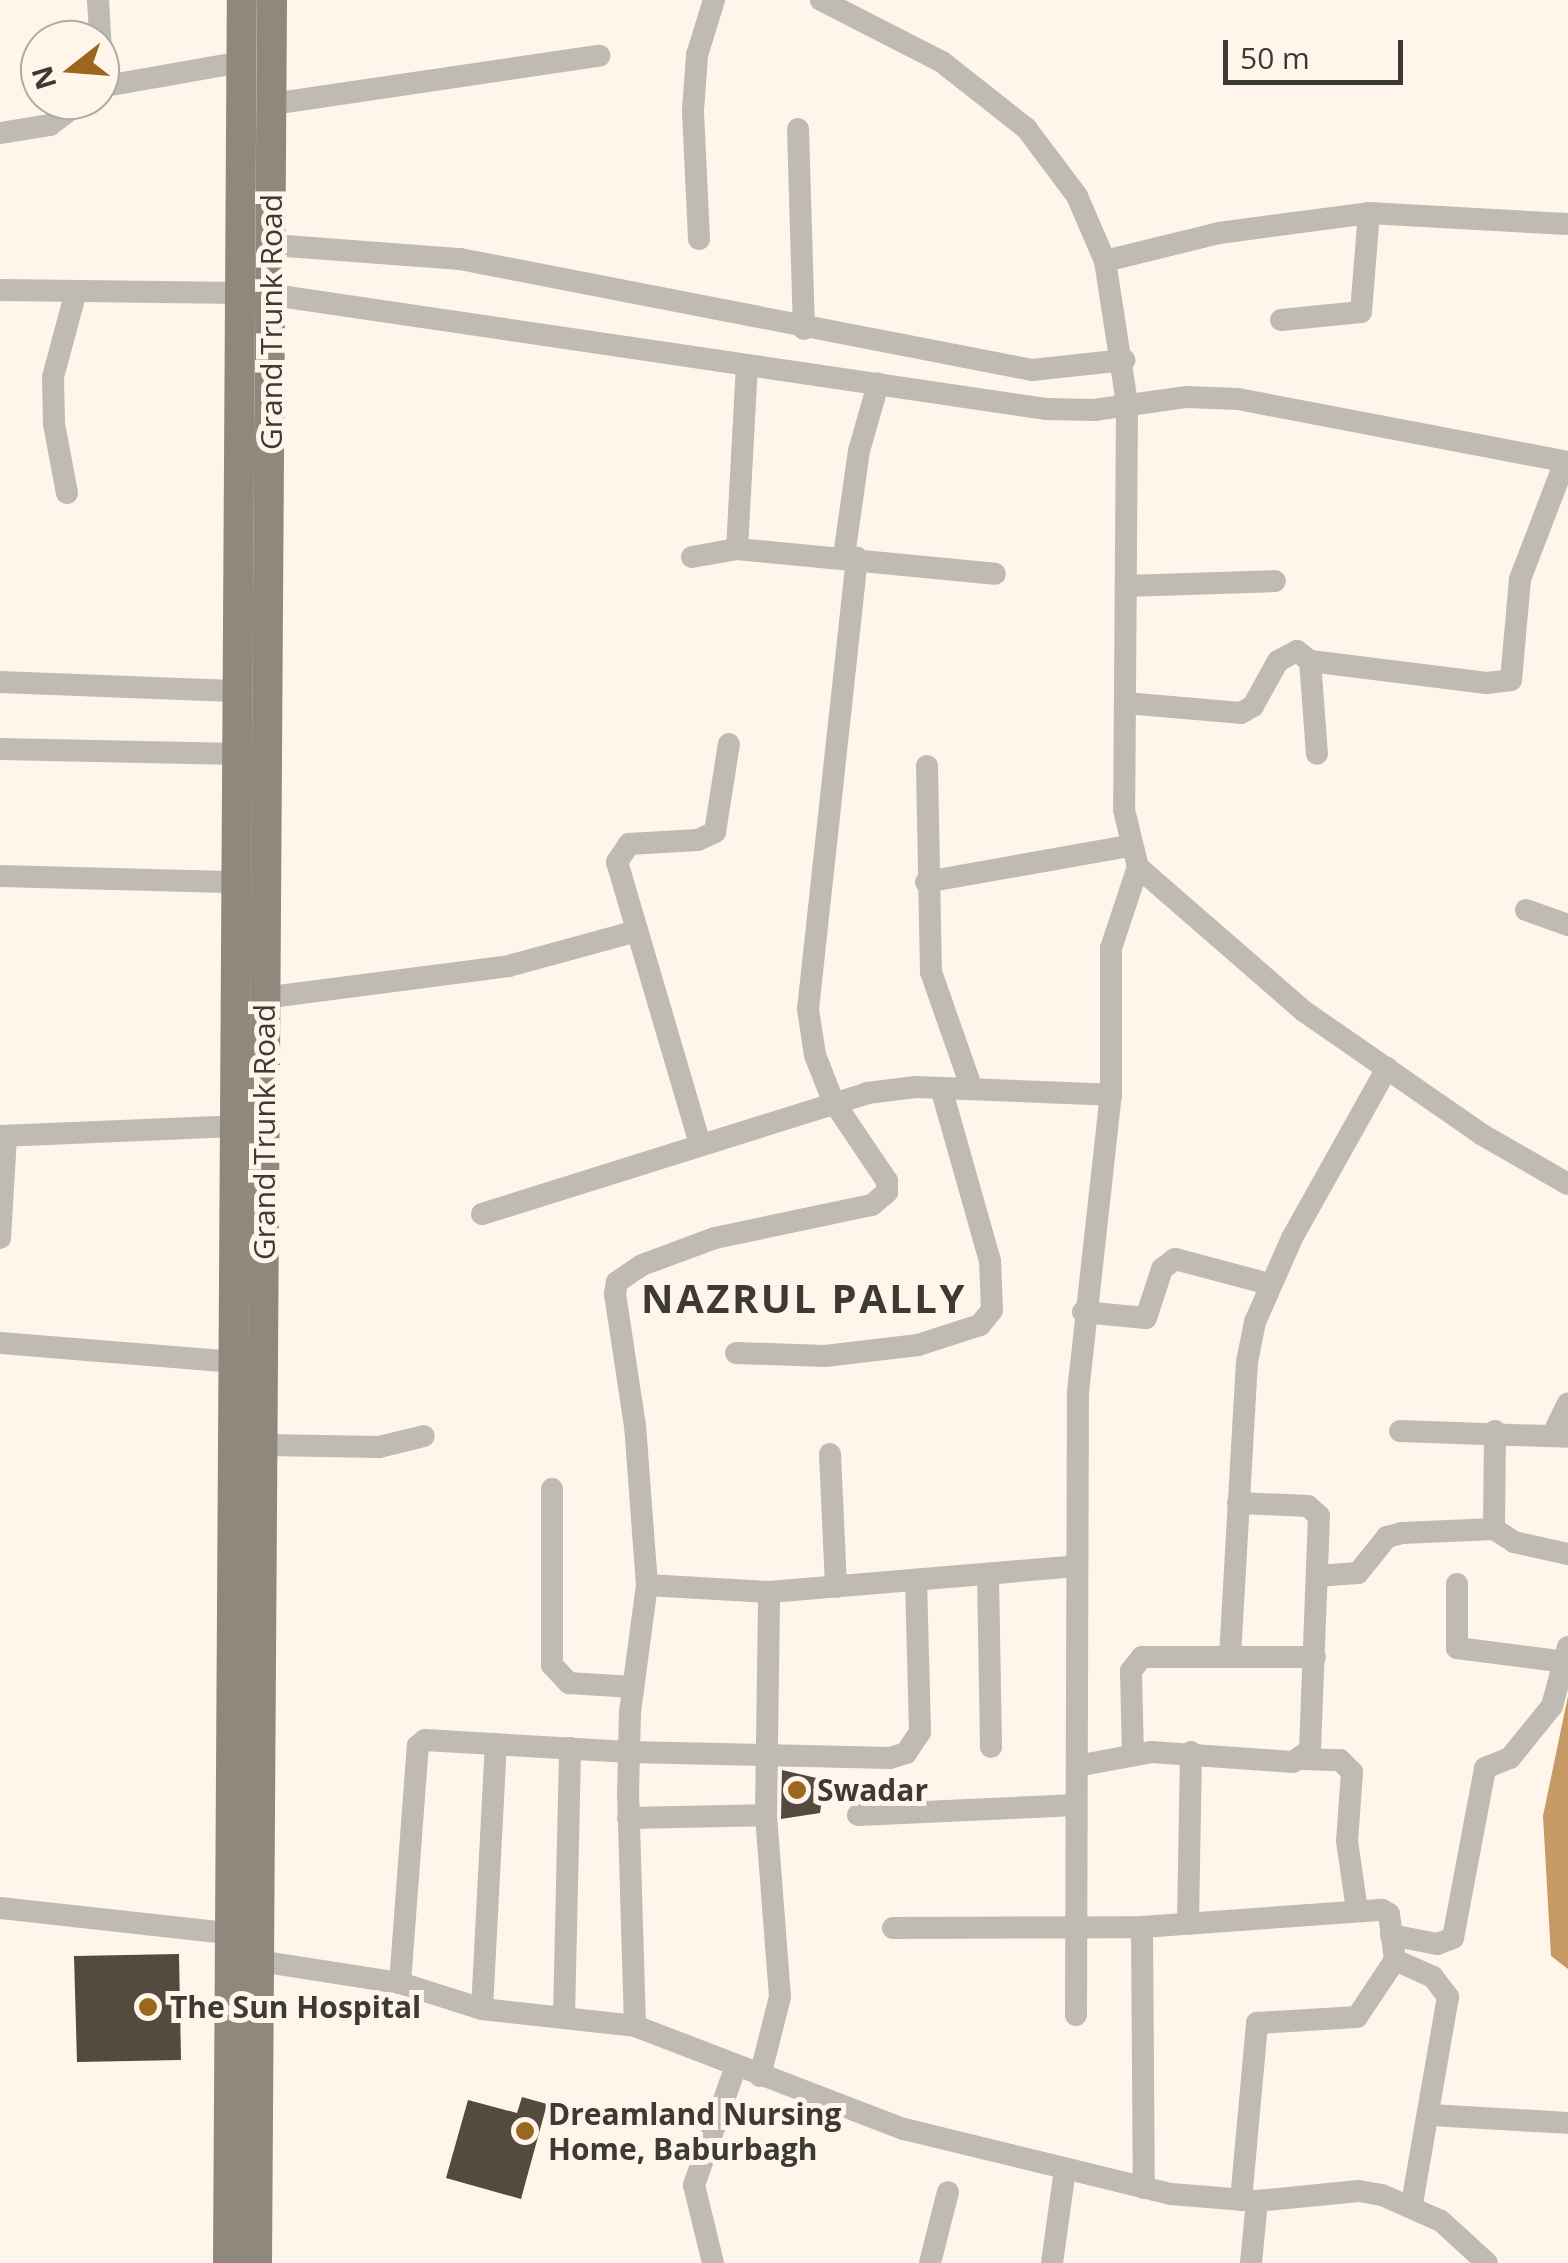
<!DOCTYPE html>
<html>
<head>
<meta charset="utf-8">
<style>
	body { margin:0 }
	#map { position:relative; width:1568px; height:2263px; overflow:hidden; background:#fff5ea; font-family:"Open Sans",sans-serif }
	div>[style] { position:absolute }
	.water>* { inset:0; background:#c79965 }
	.building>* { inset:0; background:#554a3f }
	.minor>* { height:22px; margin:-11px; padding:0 11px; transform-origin:11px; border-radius:11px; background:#c0bab4 }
	.major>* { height:30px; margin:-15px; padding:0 15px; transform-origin:15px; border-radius:15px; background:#91887d }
	.dots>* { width:28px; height:28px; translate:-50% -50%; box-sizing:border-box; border:5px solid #fff5ea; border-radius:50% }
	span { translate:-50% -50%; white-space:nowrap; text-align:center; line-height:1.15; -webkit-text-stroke:10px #fff5ea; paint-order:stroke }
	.street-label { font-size:30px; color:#3d3933 }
	.poi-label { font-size:30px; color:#3d3933; font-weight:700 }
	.left { translate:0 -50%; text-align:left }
	.district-label { font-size:40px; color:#3d3933; font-weight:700; letter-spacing:2.5px }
	.north { position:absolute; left:20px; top:20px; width:100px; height:100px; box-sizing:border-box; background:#fff5ea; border:2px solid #b1aaa1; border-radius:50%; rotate:253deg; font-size:28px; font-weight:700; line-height:40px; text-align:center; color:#3d3933 }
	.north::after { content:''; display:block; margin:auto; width:35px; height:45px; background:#9b661f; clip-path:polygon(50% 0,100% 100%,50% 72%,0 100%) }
	.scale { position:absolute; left:1223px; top:40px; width:180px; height:45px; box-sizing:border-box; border:5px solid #3d3933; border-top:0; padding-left:12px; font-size:30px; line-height:35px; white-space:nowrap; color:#3d3933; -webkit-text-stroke:8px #fff5ea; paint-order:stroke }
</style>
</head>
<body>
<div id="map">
	<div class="water">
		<div style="clip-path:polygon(1568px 1696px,1568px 1969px,1551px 1956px,1543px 1816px)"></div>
	</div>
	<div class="building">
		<div style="clip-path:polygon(782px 1770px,825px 1780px,820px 1813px,781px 1819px)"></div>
		<div style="clip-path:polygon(179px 1954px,181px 2060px,77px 2062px,74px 1956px)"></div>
		<div style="clip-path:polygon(522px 2097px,547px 2104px,521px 2199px,446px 2178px,468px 2100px,517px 2113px)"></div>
	</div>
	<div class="minor">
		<div style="left:98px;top:0;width:84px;rotate:86.6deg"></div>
		<div style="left:821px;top:0;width:136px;rotate:27.1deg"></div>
		<div style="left:942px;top:62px;width:107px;rotate:38.2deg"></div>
		<div style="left:1026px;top:128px;width:85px;rotate:53.1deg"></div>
		<div style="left:1077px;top:196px;width:71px;rotate:66.7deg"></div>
		<div style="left:1105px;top:261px;width:144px;rotate:81.2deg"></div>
		<div style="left:1127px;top:403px;width:407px;rotate:90.4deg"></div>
		<div style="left:1124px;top:810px;width:59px;rotate:76.2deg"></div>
		<div style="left:1138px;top:867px;width:221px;rotate:41deg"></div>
		<div style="left:1305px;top:1012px;width:214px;rotate:34.7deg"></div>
		<div style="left:1481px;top:1134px;width:100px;rotate:29.9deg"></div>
		<div style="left:100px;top:87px;width:144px;rotate:-10deg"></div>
		<div style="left:272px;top:104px;width:331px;rotate:-8.4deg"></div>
		<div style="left:798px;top:129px;width:200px;rotate:88.3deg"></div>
		<div style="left:1px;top:133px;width:50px;rotate:-9.3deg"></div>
		<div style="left:50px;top:125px;width:41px;rotate:-37.1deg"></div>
		<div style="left:699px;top:239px;width:129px;rotate:-92.7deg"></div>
		<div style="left:693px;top:110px;width:55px;rotate:-85.8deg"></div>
		<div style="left:697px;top:55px;width:58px;rotate:-72.8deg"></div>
		<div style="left:273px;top:245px;width:188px;rotate:4.3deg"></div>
		<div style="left:460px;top:259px;width:583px;rotate:10.98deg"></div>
		<div style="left:1032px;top:370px;width:93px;rotate:-6.2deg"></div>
		<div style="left:1105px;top:261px;width:117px;rotate:-13.8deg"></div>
		<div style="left:1219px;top:233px;width:151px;rotate:-7.6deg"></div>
		<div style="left:1369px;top:213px;width:199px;rotate:3.2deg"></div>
		<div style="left:0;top:290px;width:241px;rotate:0.7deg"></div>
		<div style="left:273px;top:295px;width:781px;rotate:8.39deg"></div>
		<div style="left:1046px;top:409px;width:48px;rotate:1.2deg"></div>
		<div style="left:1094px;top:410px;width:94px;rotate:-8deg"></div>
		<div style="left:1187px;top:397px;width:51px;rotate:2.2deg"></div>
		<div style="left:1238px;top:399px;width:336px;rotate:10.8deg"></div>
		<div style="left:1281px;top:320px;width:80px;rotate:-5.7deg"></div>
		<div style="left:1361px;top:312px;width:99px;rotate:-85.4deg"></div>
		<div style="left:67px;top:493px;width:70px;rotate:-100.7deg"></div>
		<div style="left:54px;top:424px;width:47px;rotate:-91.2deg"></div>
		<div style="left:53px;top:377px;width:89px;rotate:-75deg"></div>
		<div style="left:737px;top:549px;width:259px;rotate:5.5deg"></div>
		<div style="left:844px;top:556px;width:106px;rotate:-81.9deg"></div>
		<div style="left:859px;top:451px;width:70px;rotate:-74.2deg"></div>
		<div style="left:692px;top:557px;width:46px;rotate:-10.1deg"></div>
		<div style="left:737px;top:549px;width:184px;rotate:-86.9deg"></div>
		<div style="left:1126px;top:586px;width:149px;rotate:-1.9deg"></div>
		<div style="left:1310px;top:661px;width:178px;rotate:7.1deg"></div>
		<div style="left:1487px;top:683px;width:24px;rotate:-7deg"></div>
		<div style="left:1511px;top:680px;width:101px;rotate:-84.9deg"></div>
		<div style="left:1520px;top:579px;width:125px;rotate:-69deg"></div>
		<div style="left:0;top:682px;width:239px;rotate:2.2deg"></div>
		<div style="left:1125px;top:703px;width:116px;rotate:4.9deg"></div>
		<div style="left:1241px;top:713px;width:14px;rotate:-30deg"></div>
		<div style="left:1253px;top:706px;width:51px;rotate:-60.9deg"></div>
		<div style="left:1278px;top:661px;width:21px;rotate:-28deg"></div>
		<div style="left:1297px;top:651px;width:16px;rotate:38deg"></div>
		<div style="left:1310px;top:661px;width:93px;rotate:85.7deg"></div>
		<div style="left:0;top:749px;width:238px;rotate:1.2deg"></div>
		<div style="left:927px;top:766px;width:206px;rotate:88.9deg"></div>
		<div style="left:931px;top:972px;width:124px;rotate:70.7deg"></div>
		<div style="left:0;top:876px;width:237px;rotate:1.5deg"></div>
		<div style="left:926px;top:882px;width:205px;rotate:-10.1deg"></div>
		<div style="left:1526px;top:910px;width:45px;rotate:19.7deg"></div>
		<div style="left:263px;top:998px;width:248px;rotate:-7.4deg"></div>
		<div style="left:509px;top:966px;width:133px;rotate:-15.3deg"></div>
		<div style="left:0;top:1136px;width:236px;rotate:-2.4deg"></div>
		<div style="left:700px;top:1144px;width:294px;rotate:-106.4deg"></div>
		<div style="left:617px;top:862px;width:22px;rotate:-56deg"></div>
		<div style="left:629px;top:844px;width:69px;rotate:-3.3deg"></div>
		<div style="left:698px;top:840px;width:19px;rotate:-25deg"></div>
		<div style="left:715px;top:832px;width:89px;rotate:-81deg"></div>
		<div style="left:482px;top:1214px;width:404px;rotate:-17.4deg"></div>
		<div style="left:867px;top:1093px;width:49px;rotate:-7deg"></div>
		<div style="left:916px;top:1087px;width:195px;rotate:2.3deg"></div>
		<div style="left:0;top:1238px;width:102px;rotate:-86.6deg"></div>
		<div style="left:1083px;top:1312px;width:63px;rotate:5.4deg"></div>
		<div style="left:1146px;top:1318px;width:52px;rotate:-71.9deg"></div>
		<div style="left:1162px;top:1269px;width:16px;rotate:-38deg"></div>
		<div style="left:1175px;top:1259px;width:97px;rotate:14.9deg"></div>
		<div style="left:0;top:1343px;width:236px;rotate:4.6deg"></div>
		<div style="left:736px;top:1353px;width:89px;rotate:1.9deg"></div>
		<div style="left:825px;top:1356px;width:94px;rotate:-6.7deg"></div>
		<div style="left:918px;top:1345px;width:65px;rotate:-17.9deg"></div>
		<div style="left:980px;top:1325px;width:19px;rotate:-51deg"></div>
		<div style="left:992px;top:1310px;width:49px;rotate:-92.3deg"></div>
		<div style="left:990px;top:1261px;width:180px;rotate:-105.8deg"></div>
		<div style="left:1400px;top:1431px;width:168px;rotate:2deg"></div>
		<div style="left:1495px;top:1431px;width:98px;rotate:90.6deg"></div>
		<div style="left:1494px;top:1529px;width:24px;rotate:33deg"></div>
		<div style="left:1514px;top:1542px;width:55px;rotate:12.5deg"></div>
		<div style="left:1553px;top:1434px;width:34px;rotate:-64deg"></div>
		<div style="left:265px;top:1445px;width:114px;rotate:1deg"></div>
		<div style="left:379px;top:1447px;width:46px;rotate:-13.7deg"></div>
		<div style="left:830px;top:1454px;width:133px;rotate:87.4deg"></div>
		<div style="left:552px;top:1489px;width:176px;rotate:90deg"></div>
		<div style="left:552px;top:1665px;width:25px;rotate:47deg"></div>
		<div style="left:569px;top:1683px;width:64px;rotate:3.6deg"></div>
		<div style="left:988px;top:1575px;width:172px;rotate:89deg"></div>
		<div style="left:1317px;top:1576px;width:41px;rotate:-4.2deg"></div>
		<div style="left:1358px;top:1573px;width:46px;rotate:-51.1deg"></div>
		<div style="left:1387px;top:1537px;width:16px;rotate:-15deg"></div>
		<div style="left:1402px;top:1533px;width:92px;rotate:-2.5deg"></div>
		<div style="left:1457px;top:1584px;width:64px;rotate:90deg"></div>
		<div style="left:1457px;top:1648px;width:110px;rotate:7.3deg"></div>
		<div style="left:647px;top:1585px;width:122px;rotate:3.3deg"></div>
		<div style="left:769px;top:1592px;width:309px;rotate:-4.8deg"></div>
		<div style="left:1230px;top:1656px;width:294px;rotate:-86.7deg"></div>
		<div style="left:1247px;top:1362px;width:41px;rotate:-78.7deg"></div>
		<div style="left:1255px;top:1322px;width:92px;rotate:-66.2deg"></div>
		<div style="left:1292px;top:1238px;width:195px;rotate:-60.8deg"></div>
		<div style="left:1133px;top:1755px;width:84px;rotate:-91.4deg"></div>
		<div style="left:1131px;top:1671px;width:18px;rotate:-52deg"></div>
		<div style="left:1142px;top:1657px;width:173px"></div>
		<div style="left:1304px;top:1759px;width:36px;rotate:2deg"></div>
		<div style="left:1340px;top:1760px;width:17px;rotate:45deg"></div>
		<div style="left:1352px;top:1772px;width:69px;rotate:94.1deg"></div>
		<div style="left:1347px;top:1841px;width:70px;rotate:81.8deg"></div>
		<div style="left:1077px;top:1766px;width:75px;rotate:-10.7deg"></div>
		<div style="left:1151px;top:1752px;width:142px;rotate:4deg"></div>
		<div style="left:1293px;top:1762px;width:21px;rotate:-35deg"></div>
		<div style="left:1310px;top:1750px;width:234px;rotate:-87.8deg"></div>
		<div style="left:1319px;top:1516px;width:15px;rotate:-138deg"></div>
		<div style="left:1308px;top:1506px;width:70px;rotate:-177.5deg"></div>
		<div style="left:858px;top:1815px;width:218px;rotate:-2.6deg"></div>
		<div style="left:628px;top:1818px;width:138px;rotate:-1.2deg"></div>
		<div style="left:0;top:1908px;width:246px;rotate:6.3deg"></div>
		<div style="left:1188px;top:1924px;width:172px;rotate:-89deg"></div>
		<div style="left:1142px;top:1927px;width:261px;rotate:89.6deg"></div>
		<div style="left:893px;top:1928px;width:249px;rotate:-0.2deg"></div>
		<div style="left:1142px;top:1927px;width:241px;rotate:-4.1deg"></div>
		<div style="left:1382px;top:1910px;width:8px;rotate:30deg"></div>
		<div style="left:1389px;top:1914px;width:46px;rotate:82.6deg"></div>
		<div style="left:1395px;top:1960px;width:42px;rotate:24.1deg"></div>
		<div style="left:1433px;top:1977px;width:25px;rotate:53deg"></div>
		<div style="left:1448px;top:1997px;width:210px;rotate:99.9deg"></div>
		<div style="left:1391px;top:1935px;width:47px;rotate:11.1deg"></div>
		<div style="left:1437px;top:1944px;width:17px;rotate:-21deg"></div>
		<div style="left:1453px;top:1938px;width:173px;rotate:-79.3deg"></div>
		<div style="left:1485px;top:1768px;width:27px;rotate:-22deg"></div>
		<div style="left:1510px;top:1758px;width:67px;rotate:-51.1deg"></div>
		<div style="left:1552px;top:1706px;width:61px;rotate:-74.8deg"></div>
		<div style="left:259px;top:1961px;width:143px;rotate:8.9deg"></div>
		<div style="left:400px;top:1983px;width:86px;rotate:17.6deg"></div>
		<div style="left:482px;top:2009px;width:154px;rotate:6.3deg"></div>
		<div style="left:635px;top:2026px;width:288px;rotate:21deg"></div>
		<div style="left:904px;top:2129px;width:275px;rotate:13.7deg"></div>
		<div style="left:1171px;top:2194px;width:86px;rotate:4.7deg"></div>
		<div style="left:1257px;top:2201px;width:102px;rotate:-5.6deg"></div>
		<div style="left:1359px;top:2191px;width:23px;rotate:10deg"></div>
		<div style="left:1382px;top:2195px;width:64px;rotate:23.8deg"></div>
		<div style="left:1441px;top:2221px;width:62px;rotate:42.4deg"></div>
		<div style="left:400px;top:1983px;width:238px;rotate:-85.7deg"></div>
		<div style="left:418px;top:1746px;width:9px;rotate:-41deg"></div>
		<div style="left:425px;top:1740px;width:204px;rotate:3.4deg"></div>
		<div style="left:629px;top:1752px;width:261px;rotate:1.3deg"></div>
		<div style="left:890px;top:1758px;width:17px;rotate:-17deg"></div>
		<div style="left:906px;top:1753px;width:25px;rotate:-56deg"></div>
		<div style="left:920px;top:1732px;width:149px;rotate:-91.5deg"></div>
		<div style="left:482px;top:2009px;width:265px;rotate:-87deg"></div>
		<div style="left:1076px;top:2015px;width:623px;rotate:-89.82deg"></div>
		<div style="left:1078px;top:1392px;width:299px;rotate:-83.7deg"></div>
		<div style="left:1111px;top:1095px;width:147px;rotate:-90deg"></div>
		<div style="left:1111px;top:948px;width:85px;rotate:-71.6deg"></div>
		<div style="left:564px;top:2017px;width:269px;rotate:-88.7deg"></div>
		<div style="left:635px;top:2026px;width:232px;rotate:-91.7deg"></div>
		<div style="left:628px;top:1794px;width:82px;rotate:-88.6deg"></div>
		<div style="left:630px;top:1712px;width:128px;rotate:-82.4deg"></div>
		<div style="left:647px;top:1585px;width:159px;rotate:-94.3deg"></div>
		<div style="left:635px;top:1426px;width:134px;rotate:-98.6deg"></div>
		<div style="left:615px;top:1294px;width:12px;rotate:-81deg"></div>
		<div style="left:617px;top:1282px;width:30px;rotate:-34deg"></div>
		<div style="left:642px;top:1265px;width:78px;rotate:-20.3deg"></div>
		<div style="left:715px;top:1238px;width:160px;rotate:-11.9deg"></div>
		<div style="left:872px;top:1205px;width:20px;rotate:-41deg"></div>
		<div style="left:887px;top:1192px;width:11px;rotate:-90deg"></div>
		<div style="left:887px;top:1181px;width:97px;rotate:-124deg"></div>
		<div style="left:833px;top:1101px;width:49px;rotate:-111.4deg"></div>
		<div style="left:815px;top:1055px;width:47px;rotate:-98.7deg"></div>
		<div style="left:808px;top:1009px;width:454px;rotate:-83.8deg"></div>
		<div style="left:760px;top:2076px;width:81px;rotate:-75.8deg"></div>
		<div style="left:780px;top:1997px;width:183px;rotate:-94.4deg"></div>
		<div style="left:766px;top:1815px;width:223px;rotate:-89.2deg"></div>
		<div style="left:1431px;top:2115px;width:137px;rotate:3.3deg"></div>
		<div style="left:1241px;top:2200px;width:178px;rotate:-84.8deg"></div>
		<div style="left:1257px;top:2023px;width:100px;rotate:-3.4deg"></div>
		<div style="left:1357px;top:2017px;width:69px;rotate:-56.3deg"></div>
		<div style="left:713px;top:2263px;width:80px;rotate:-103.7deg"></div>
		<div style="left:694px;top:2185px;width:126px;rotate:-70.6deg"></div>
		<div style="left:930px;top:2263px;width:73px;rotate:-75.8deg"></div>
		<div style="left:1052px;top:2263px;width:95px;rotate:-82.1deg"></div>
		<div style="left:1251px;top:2263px;width:62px;rotate:-84.5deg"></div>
	</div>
	<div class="major">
		<div style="left:228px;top:2263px;width:2263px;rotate:-89.65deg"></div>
		<div style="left:257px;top:2263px;width:2263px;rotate:-89.62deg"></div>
	</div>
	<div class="dots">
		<div style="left:797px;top:1790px;background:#9b661f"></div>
		<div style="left:148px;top:2007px;background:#9b661f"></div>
		<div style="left:525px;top:2131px;background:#9b661f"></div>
	</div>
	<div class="street-label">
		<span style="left:271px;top:322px;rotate:-90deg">Grand Trunk Road</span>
		<span style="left:264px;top:1132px;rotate:-90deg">Grand Trunk Road</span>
	</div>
	<div class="poi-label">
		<span class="left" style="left:817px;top:1790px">Swadar</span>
		<span class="left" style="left:170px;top:2007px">The Sun Hospital</span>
		<span class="left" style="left:548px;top:2131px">Dreamland Nursing<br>Home, Baburbagh</span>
	</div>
	<div class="district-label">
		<span style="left:804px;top:1298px">NAZRUL PALLY</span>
	</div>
	<div class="north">N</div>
	<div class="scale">50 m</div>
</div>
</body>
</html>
